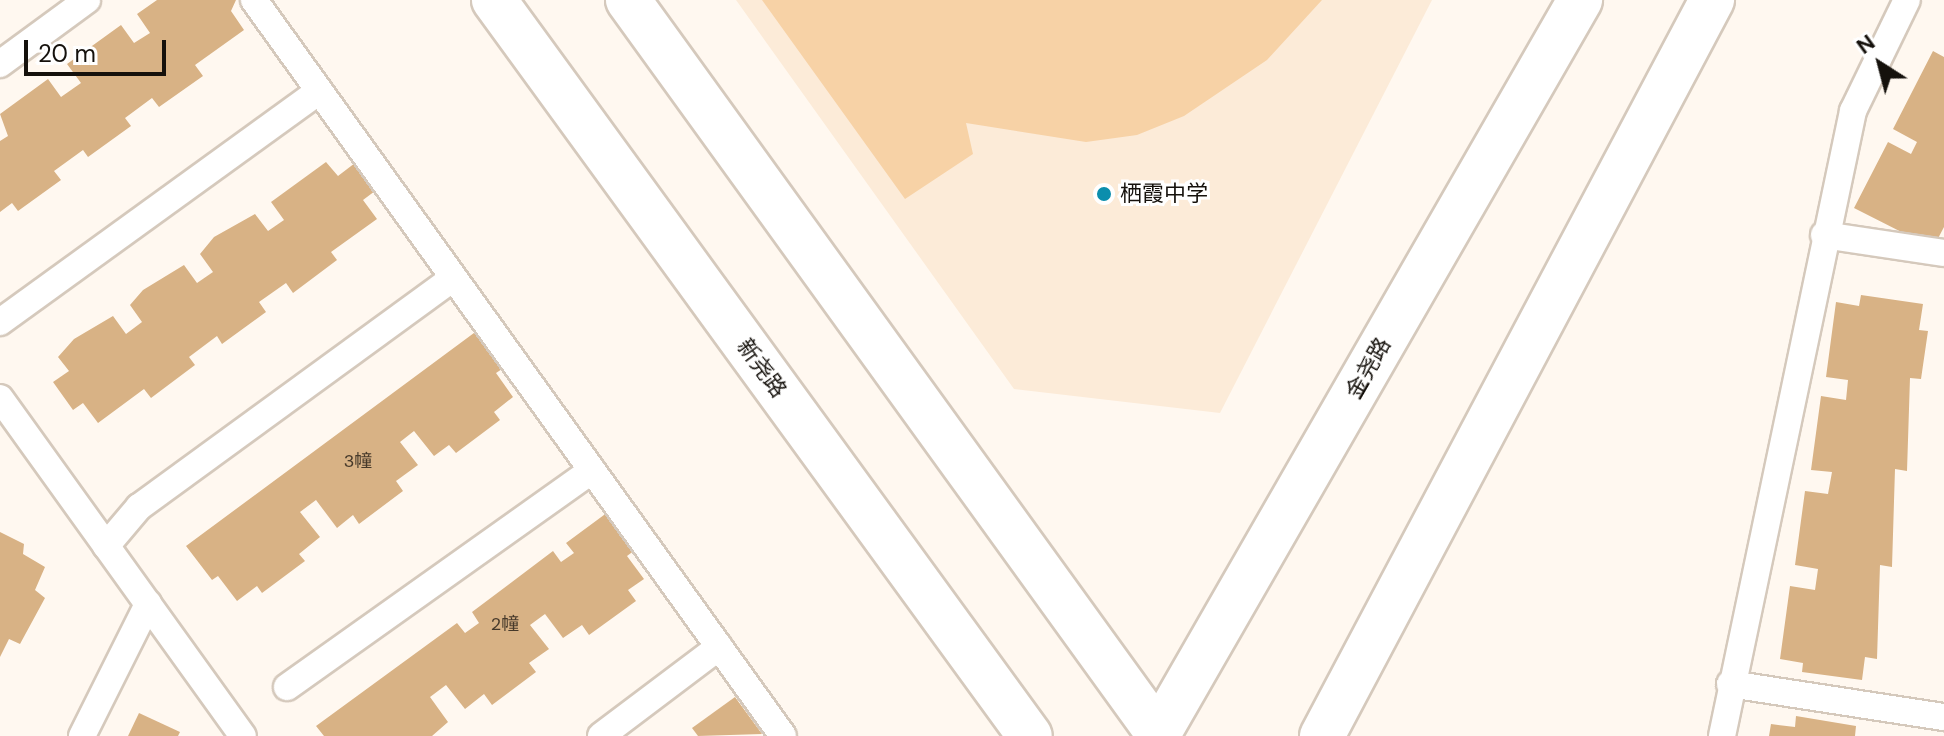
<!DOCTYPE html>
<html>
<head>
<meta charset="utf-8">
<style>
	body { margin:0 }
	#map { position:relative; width:1944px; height:736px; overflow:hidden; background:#fff8f0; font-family:"DM Sans","Noto Sans SC",sans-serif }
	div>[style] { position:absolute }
	.built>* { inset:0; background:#fcebd8 }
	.green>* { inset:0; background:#f7d2a6 }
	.building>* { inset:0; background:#d8b285 }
	.roads { filter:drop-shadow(2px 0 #d5c9bc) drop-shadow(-2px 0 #d5c9bc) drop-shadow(0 2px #d5c9bc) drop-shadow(0 -2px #d5c9bc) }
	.service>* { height:26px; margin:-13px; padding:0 13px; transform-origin:13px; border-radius:13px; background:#fff }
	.secondary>* { height:44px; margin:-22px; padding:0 22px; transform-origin:22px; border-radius:22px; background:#fff }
	.dots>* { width:22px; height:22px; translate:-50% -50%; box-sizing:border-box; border:4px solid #fff; border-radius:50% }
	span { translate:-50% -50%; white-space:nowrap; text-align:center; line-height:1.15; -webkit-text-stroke:6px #fff; paint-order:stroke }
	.number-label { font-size:18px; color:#46392a }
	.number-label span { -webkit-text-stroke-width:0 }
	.poi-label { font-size:22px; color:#15110c }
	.left { translate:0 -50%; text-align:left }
	.street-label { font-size:22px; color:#15110c }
	.north { position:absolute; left:1840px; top:24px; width:80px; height:80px; -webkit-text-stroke:6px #fff; paint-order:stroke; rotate:324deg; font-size:22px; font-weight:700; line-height:32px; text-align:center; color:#15110c }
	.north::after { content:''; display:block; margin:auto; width:28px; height:36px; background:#15110c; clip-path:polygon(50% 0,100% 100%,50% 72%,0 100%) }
	.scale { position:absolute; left:24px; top:40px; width:142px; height:36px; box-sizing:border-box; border:4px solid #15110c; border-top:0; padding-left:10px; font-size:24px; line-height:28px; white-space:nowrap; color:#15110c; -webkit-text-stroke:6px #fff; paint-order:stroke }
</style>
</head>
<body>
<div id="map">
	<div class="built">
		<div style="clip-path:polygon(736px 0,1432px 0,1220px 413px,1014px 389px)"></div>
	</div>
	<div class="green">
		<div style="clip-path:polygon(762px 0,1322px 0,1267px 60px,1184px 116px,1137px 135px,1086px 142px,966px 123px,973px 154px,905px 199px)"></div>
	</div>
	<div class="building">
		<div style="clip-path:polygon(157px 0,236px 0,231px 11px,244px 30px,195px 65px,203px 76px,159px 107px,152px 98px,125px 118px,131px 126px,88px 157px,83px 150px,54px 171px,61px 180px,18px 211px,12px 203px,0 212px,0 141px,8px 136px,0 114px,48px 79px,61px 97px,81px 83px,67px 64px,121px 25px,134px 43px,150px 33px,137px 14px)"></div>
		<div style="clip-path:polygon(1933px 51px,1944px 57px,1944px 227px,1933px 248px,1854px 208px,1888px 142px,1911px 154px,1917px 142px,1893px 129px)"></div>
		<div style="clip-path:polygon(326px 162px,338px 176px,355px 163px,375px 191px,363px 200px,377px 219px,331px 252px,337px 260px,293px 293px,286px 283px,259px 302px,266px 312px,222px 344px,217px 336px,189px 357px,195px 365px,151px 398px,144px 389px,98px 423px,83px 403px,73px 410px,53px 382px,69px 371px,58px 357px,74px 339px,113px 316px,126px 334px,142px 322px,130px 305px,143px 290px,184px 265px,197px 283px,213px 272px,200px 254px,214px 237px,255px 214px,268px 231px,284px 220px,271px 202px)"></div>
		<div style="clip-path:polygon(1861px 295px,1923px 304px,1919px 330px,1928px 331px,1921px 379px,1910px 378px,1907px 471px,1895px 469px,1892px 567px,1880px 565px,1877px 659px,1865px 657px,1862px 680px,1802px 672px,1803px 663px,1780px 659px,1790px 586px,1815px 590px,1818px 569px,1795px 565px,1805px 491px,1828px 494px,1832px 472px,1811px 470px,1821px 396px,1846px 400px,1848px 380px,1826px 377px,1836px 302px,1859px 306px)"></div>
		<div style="clip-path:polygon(478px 330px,505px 367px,496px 373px,513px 397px,494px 412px,500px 420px,456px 453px,449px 445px,434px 456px,414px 431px,400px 442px,418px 465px,396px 481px,403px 491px,359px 524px,353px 515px,337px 528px,316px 500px,300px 512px,320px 537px,299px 554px,305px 561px,262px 593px,257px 586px,237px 601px,218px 576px,212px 580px,186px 546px)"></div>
		<div style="clip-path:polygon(608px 512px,635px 550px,627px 556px,644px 579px,628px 590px,636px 601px,589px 635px,582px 625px,563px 638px,545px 614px,530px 625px,549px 649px,529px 663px,536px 672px,492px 705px,484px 694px,465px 709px,446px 685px,430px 697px,448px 722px,432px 736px,324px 736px,316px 726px,457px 623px,465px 633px,479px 623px,472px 612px,553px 551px,561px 562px,574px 553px,566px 543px)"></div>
		<div style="clip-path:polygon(0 532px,24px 544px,23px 554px,45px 567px,35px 590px,45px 598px,20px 644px,9px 639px,0 657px)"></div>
		<div style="clip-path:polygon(735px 697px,762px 734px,698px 736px,692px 728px)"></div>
		<div style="clip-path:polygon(139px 713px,180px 732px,178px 736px,128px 736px)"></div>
		<div style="clip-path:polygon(1796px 716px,1856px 726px,1855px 736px,1769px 736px,1771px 724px,1795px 727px)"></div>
	</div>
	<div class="roads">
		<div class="service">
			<div style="left:254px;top:0;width:906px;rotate:54.29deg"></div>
			<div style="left:0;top:64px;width:108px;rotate:-36.3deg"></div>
			<div style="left:1824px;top:235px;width:121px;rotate:8.5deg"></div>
			<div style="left:0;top:322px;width:394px;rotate:-35.9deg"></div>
			<div style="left:0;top:398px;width:416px;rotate:54.3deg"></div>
			<div style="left:106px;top:546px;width:51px;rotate:-49.8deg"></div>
			<div style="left:139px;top:507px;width:389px;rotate:-36.1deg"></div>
			<div style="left:1730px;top:684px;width:217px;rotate:8.8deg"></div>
			<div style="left:287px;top:687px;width:374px;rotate:-35.4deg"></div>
			<div style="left:82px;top:736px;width:148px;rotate:-63.4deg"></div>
			<div style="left:601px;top:736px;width:148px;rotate:-37deg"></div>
			<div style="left:1722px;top:736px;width:639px;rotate:-78.16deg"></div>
			<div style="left:1853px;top:111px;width:123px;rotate:-64.1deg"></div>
		</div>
		<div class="secondary">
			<div style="left:494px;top:0;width:910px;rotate:53.94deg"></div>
			<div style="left:628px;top:0;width:908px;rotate:54.14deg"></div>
			<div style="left:1157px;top:736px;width:849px;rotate:-60.11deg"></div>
			<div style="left:1322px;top:736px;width:833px;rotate:-62.08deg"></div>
		</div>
	</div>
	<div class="dots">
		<div style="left:1104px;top:194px;background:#0b8ead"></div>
	</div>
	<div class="number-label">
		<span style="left:358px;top:461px">3幢</span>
		<span style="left:505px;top:624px">2幢</span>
	</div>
	<div class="poi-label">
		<span class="left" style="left:1120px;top:194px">栖霞中学</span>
	</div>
	<div class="street-label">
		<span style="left:762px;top:368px;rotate:54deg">新尧路</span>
		<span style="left:1368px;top:368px;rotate:-60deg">金尧路</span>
	</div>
	<div class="north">N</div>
	<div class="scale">20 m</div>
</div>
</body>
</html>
